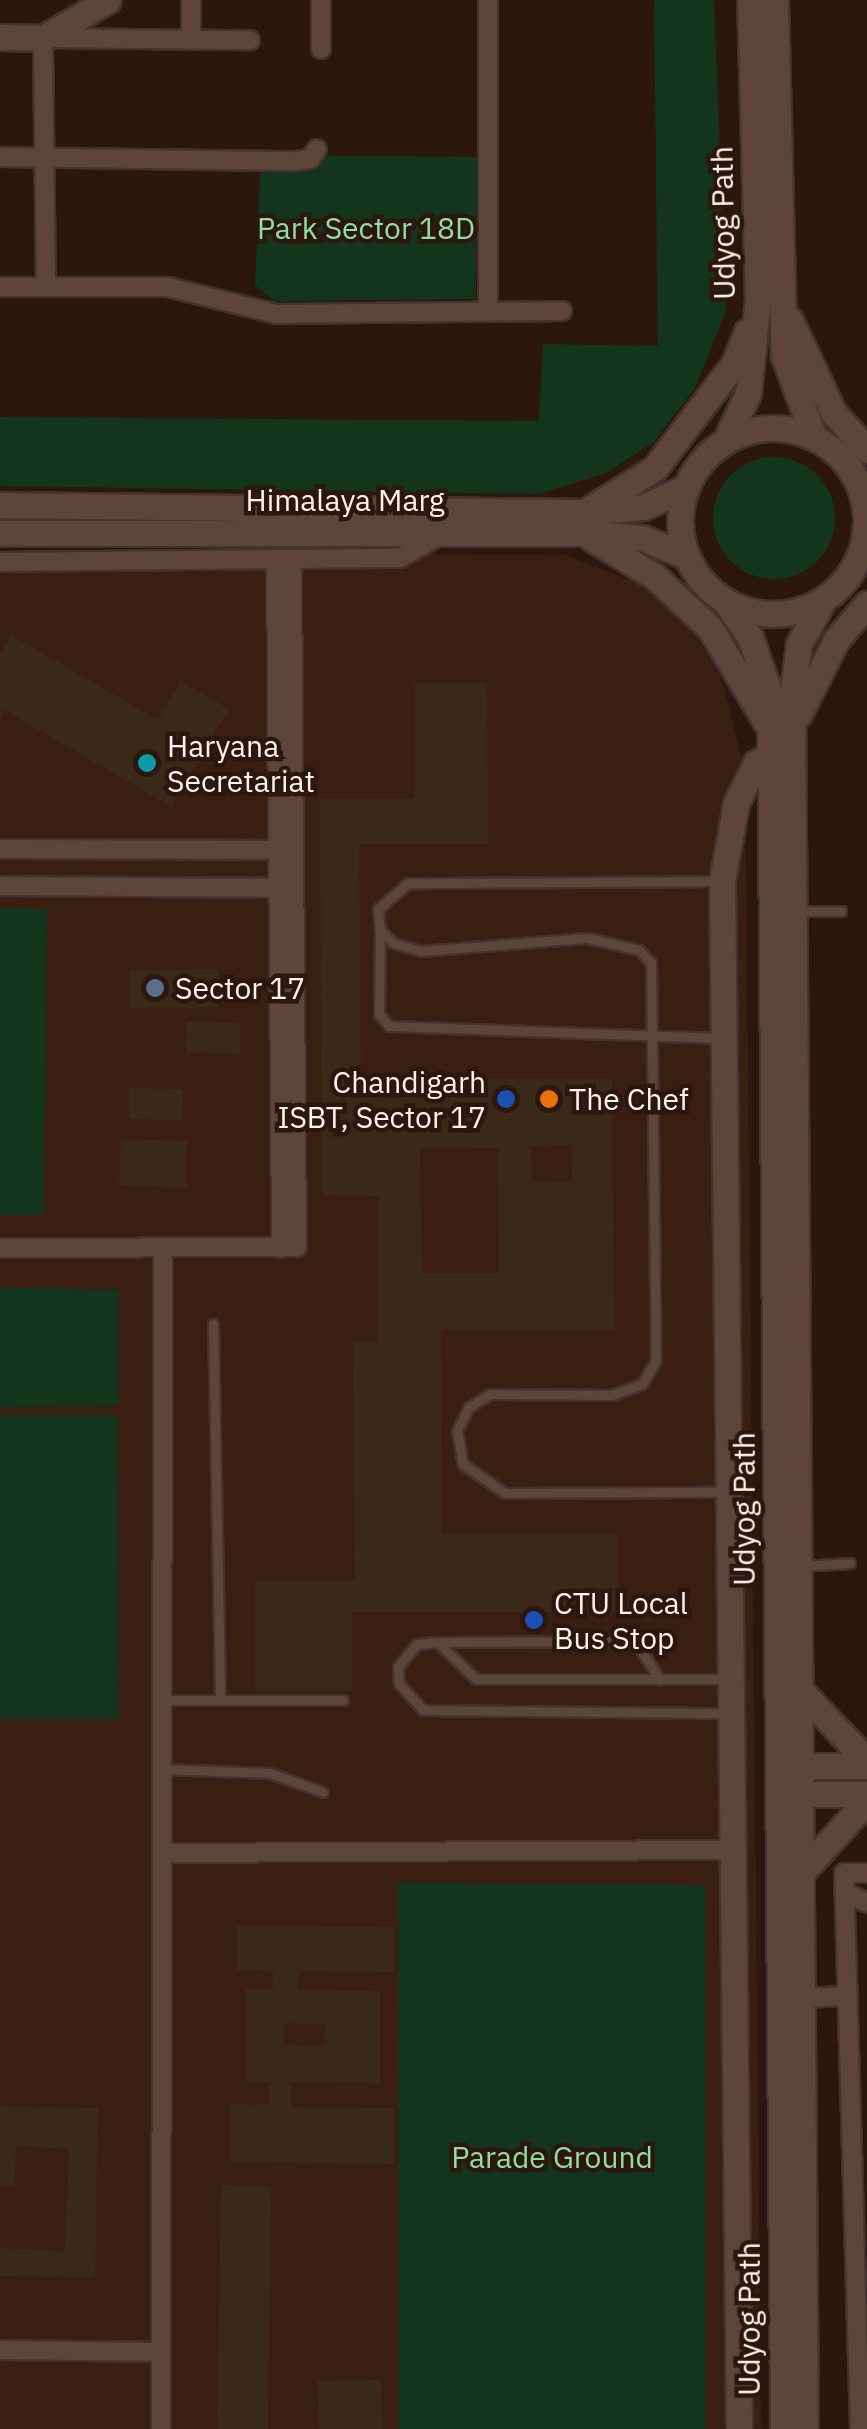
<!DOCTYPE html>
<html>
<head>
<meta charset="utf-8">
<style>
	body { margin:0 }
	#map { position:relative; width:867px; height:2429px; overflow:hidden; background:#2c170e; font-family:"IBM Plex Sans",sans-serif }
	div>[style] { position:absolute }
	.built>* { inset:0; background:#3a1e12 }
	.green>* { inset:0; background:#13351e }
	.round { border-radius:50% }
	.building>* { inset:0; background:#3a2918 }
	.roads { filter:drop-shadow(2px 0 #43332f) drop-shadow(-2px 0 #43332f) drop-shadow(0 2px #43332f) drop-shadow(0 -2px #43332f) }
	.lane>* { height:9px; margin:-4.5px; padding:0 4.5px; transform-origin:4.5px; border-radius:4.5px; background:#5e453b }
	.street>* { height:18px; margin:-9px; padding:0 9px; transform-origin:9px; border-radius:9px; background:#5e453b }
	.secondary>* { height:25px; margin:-12.5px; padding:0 12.5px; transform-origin:12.5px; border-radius:12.5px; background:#5e453b }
	.secondary>.ring { margin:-12.5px; padding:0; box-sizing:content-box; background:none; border:25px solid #5e453b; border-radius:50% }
	.dots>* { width:28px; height:28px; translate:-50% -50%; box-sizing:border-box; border:5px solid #2c170e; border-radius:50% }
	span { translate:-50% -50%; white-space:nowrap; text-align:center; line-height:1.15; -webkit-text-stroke:9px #2c170e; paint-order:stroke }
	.street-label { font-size:30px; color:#fff2ed }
	.park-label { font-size:30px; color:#8fdea4 }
	.poi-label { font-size:30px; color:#fff2ed }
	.left { translate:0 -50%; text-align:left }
	.right { translate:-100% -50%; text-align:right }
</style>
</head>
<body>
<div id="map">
	<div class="built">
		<div style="clip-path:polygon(0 551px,566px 555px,637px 583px,680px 611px,721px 676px,745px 770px,761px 2429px,0 2429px)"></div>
	</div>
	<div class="green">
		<div style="clip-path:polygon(654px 0,714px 0,726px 311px,695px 388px,654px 442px,606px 473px,539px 494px,0 486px,0 417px,539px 421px,543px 344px,658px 346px)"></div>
		<div style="clip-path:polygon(261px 155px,477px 157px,476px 299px,274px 301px,255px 285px)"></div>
		<div class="round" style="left:713px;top:457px;width:122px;height:122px"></div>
		<div style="clip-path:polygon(0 908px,47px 909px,44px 1215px,0 1215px)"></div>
		<div style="clip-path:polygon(0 1287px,118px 1290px,118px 1405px,0 1407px)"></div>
		<div style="clip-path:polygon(0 1415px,117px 1415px,119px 1719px,0 1719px)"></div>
		<div style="clip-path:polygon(398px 1883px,705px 1885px,705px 2429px,399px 2429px)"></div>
	</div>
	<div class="building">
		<div style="clip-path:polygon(11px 635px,158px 720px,180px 681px,229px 709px,172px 807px,4px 710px,0 717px,0 654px)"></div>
		<div style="clip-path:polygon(evenodd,415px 683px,487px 683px,488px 844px,359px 844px,361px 1079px,612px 1079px,614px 1330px,441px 1330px,442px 1534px,618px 1534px,618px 1612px,352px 1612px,352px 1691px,255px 1691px,255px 1581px,355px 1581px,353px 1342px,378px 1342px,378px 1196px,322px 1195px,320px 799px,415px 799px,415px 683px,571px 1145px,572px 1181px,532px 1182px,531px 1146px,571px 1145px,415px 683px,498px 1148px,499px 1273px,422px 1273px,420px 1149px,498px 1148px)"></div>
		<div style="clip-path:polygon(218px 969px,218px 1007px,130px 1008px,130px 970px)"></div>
		<div style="clip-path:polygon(187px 1022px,240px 1023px,240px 1054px,186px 1053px)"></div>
		<div style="clip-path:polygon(129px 1088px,183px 1089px,182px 1120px,129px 1119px)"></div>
		<div style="clip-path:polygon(121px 1139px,187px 1141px,186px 1188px,119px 1185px)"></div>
		<div style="clip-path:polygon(evenodd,237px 1926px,394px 1927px,394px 1972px,299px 1971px,298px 1990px,380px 1991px,380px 2083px,291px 2082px,291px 2107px,394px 2108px,394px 2164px,230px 2162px,230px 2104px,269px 2105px,269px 2082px,246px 2082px,246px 1989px,273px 1989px,273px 1971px,237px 1970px,237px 1926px,284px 2023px,325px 2025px,324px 2047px,283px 2044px,284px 2023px)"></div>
		<div style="clip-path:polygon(0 2106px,98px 2108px,95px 2278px,0 2276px,0 2248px,65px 2251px,69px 2149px,16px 2146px,14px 2186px,0 2186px)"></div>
		<div style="clip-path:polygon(221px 2185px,271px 2186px,268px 2429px,217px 2429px)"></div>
		<div style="clip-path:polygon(381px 2380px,382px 2429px,319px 2429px,318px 2381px)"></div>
	</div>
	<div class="roads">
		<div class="lane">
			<div style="left:717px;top:881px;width:309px;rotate:179.6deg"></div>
			<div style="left:408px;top:883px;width:40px;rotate:139deg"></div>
			<div style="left:378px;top:909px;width:21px;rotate:85deg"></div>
			<div style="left:380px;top:930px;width:18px;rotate:45deg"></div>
			<div style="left:393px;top:943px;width:29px;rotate:16deg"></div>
			<div style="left:421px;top:951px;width:168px;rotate:-4.5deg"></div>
			<div style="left:588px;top:938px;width:52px;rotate:13.2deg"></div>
			<div style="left:639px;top:950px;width:18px;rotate:47deg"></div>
			<div style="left:651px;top:963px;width:397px;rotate:89.3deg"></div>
			<div style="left:656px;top:1360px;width:28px;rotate:120deg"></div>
			<div style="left:642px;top:1384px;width:33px;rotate:160deg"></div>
			<div style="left:611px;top:1395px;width:121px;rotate:-179.5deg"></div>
			<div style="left:490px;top:1394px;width:25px;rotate:148deg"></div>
			<div style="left:469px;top:1407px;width:27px;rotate:117deg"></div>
			<div style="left:457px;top:1431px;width:34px;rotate:80deg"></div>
			<div style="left:463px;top:1464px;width:51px;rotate:34.6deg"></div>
			<div style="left:505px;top:1493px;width:221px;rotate:-0.3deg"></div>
			<div style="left:796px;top:911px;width:45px"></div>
			<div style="left:380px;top:930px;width:84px;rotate:90.7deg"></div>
			<div style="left:379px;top:1014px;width:16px;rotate:50deg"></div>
			<div style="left:389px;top:1026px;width:332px;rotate:2.1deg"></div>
			<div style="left:213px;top:1324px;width:376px;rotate:88.9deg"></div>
			<div style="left:801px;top:1566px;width:49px;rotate:-3.5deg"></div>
			<div style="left:437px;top:1642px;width:198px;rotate:-0.3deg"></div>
			<div style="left:635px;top:1641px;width:46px;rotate:57.3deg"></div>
			<div style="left:728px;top:1679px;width:252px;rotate:180deg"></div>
			<div style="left:476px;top:1679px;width:54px;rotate:-136.5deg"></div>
			<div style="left:437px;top:1642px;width:20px;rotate:174deg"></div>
			<div style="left:417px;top:1644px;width:30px;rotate:130deg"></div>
			<div style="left:398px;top:1667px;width:17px;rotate:87deg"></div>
			<div style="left:399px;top:1684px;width:35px;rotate:47deg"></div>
			<div style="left:423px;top:1710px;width:306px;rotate:0.6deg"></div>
			<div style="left:162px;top:1700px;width:181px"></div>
			<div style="left:162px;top:1769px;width:108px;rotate:2.1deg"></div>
			<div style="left:270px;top:1773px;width:56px;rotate:19.7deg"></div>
		</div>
		<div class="street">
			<div style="left:321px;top:0;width:49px;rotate:90deg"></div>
			<div style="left:488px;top:0;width:312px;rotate:90deg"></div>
			<div style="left:191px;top:40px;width:40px;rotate:-90deg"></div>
			<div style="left:0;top:157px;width:296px;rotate:0.8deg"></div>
			<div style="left:296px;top:161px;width:14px;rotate:-8deg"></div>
			<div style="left:310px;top:159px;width:12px;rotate:-55deg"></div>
			<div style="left:0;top:287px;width:168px"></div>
			<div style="left:168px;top:287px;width:111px;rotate:14deg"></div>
			<div style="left:276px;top:314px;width:286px;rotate:-0.6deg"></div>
			<div style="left:46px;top:287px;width:249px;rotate:-90.7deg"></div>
			<div style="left:43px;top:38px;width:207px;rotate:0.6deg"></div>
			<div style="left:276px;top:559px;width:689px;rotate:89.58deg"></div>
			<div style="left:0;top:562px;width:400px;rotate:-0.6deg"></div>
			<div style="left:400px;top:558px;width:51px;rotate:-29.6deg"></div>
			<div style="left:0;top:849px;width:289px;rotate:0.2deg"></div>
			<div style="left:0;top:886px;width:289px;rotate:0.4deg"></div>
			<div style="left:0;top:1248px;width:297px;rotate:-0.2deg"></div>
			<div style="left:297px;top:1247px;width:688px;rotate:-90.42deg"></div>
			<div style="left:162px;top:1853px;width:571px;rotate:-0.3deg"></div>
			<div style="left:845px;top:1893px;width:24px;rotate:24deg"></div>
			<div style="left:801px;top:1998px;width:47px;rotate:-2.4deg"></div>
			<div style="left:0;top:2350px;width:161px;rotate:0.7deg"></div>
			<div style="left:161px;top:2429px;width:1181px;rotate:-89.9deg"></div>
			<div style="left:860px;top:2429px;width:556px;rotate:-91.65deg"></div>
			<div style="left:844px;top:1873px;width:23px"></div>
		</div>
		<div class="secondary">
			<div style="left:775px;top:0;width:356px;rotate:88.6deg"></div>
			<div style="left:784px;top:356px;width:86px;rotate:69.7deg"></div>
			<div style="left:0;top:37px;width:43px;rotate:1.3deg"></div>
			<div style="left:43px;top:38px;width:75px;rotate:-30.3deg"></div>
			<div style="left:790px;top:320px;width:102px;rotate:64.9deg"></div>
			<div style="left:833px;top:412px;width:51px;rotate:48.2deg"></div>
			<div class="ring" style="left:680px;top:428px;width:161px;height:161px"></div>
			<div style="left:726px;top:440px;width:52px;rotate:-64.9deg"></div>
			<div style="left:748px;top:393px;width:94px;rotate:-83.9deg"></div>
			<div style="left:758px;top:300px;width:300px;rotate:-91.5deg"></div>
			<div style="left:0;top:505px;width:584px;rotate:0.69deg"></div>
			<div style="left:584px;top:512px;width:59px;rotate:-4.8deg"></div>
			<div style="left:643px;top:507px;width:46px;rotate:-24.3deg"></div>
			<div style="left:588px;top:510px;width:79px;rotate:-32.1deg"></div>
			<div style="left:655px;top:468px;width:131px;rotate:-52.8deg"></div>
			<div style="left:734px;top:364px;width:35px;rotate:-68deg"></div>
			<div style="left:0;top:533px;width:583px"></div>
			<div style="left:583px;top:533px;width:60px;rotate:4.8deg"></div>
			<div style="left:643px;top:538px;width:47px;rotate:22.7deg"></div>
			<div style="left:591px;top:538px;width:74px;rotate:31.1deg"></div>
			<div style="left:654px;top:576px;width:76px;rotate:42.9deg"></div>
			<div style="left:710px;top:628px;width:109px;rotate:59.2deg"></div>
			<div style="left:725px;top:601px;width:44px;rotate:55.2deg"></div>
			<div style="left:750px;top:637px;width:60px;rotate:70.7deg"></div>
			<div style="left:770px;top:694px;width:1735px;rotate:89.57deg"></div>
			<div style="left:799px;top:714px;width:83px;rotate:-63.4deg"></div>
			<div style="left:836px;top:640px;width:48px;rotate:-49.3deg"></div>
			<div style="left:799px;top:1689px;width:99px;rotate:46.6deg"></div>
			<div style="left:800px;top:1766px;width:67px"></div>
			<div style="left:800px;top:1794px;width:67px"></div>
			<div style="left:800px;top:1874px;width:99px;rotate:-47.5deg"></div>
			<div style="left:739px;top:2429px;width:1548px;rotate:-90.63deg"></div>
			<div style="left:722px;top:881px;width:79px;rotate:-79.8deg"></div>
			<div style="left:736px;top:803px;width:45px;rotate:-63.4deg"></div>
			<div style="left:756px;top:763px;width:17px;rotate:-28deg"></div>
			<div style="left:805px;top:2429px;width:1729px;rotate:-90.43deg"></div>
			<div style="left:792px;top:700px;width:56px;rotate:-82.9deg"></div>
			<div style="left:799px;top:644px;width:50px;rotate:-61.4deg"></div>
		</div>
	</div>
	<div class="dots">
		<div style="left:147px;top:763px;background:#0f9aa8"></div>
		<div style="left:155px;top:988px;background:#5c6f8a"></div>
		<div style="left:506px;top:1099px;background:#1a4fb4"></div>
		<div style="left:549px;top:1099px;background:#e8710a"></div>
		<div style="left:534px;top:1620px;background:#1a4fb4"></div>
	</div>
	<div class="street-label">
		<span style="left:723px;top:223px;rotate:-91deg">Udyog Path</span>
		<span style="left:345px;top:500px">Himalaya Marg</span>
		<span style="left:744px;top:1509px;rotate:-90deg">Udyog Path</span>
		<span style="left:749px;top:2319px;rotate:-90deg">Udyog Path</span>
	</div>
	<div class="park-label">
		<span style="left:366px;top:228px">Park Sector 18D</span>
		<span style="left:552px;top:2157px">Parade Ground</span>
	</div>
	<div class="poi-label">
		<span class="left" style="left:167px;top:763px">Haryana<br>Secretariat</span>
		<span class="left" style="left:175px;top:988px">Sector 17</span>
		<span class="right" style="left:486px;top:1099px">Chandigarh<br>ISBT, Sector 17</span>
		<span class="left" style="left:569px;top:1099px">The Chef</span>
		<span class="left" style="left:554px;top:1620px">CTU Local<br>Bus Stop</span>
	</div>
</div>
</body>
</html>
